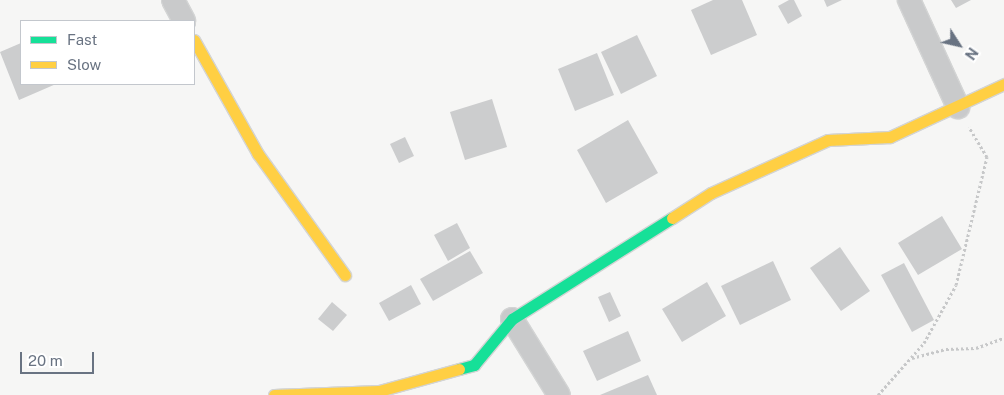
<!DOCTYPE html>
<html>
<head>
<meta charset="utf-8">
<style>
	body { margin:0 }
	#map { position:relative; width:1004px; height:395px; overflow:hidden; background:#f6f6f5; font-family:"Public Sans",sans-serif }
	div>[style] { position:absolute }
	.building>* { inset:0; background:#cccdce }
	.path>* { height:3px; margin-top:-1.5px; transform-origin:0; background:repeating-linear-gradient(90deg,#c7c8c9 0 2.5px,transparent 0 5px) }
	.roads { filter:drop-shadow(1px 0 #d3d4d4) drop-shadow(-1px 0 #d3d4d4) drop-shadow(0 1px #d3d4d4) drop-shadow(0 -1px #d3d4d4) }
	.street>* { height:22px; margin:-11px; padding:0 11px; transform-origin:11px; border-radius:11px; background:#c9cacb }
	.fast>* { height:11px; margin:-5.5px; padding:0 5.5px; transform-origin:5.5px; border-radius:5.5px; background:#16e098 }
	.slow>* { height:11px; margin:-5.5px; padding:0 5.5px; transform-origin:5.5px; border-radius:5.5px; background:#ffcf43 }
	span { translate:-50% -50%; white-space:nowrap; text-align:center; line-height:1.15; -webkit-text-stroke:5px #fff; paint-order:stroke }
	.legend { position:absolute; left:20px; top:20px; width:175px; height:65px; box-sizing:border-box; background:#fff; border:1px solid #c3c7cd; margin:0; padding:6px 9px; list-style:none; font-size:15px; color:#697382 }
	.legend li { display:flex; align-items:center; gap:10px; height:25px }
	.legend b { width:25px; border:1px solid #c3c7cd }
	.north { position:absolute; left:934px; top:20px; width:50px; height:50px; -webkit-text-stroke:4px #fff; paint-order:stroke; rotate:125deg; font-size:14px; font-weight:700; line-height:20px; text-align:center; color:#697382 }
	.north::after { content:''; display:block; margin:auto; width:18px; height:22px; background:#697382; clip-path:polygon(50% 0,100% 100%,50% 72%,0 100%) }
	.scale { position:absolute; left:20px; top:352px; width:74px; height:22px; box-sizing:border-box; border:2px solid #697382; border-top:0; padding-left:6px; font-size:15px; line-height:18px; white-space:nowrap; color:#697382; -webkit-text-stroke:4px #fff; paint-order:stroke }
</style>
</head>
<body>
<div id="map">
	<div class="building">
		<div style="clip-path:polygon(713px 0,742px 0,757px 35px,711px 55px,691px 10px)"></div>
		<div style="clip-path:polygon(789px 0,794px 0,802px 16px,788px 24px,778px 6px)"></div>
		<div style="clip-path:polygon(824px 0,842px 0,827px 7px)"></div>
		<div style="clip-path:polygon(951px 0,971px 0,956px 8px)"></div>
		<div style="clip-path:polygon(637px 35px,657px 76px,621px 94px,601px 52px)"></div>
		<div style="clip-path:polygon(21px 43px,21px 84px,56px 84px,19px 100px,0 52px)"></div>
		<div style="clip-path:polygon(597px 53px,614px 95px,575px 111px,558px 69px)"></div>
		<div style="clip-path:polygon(492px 99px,507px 147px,465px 160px,450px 112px)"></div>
		<div style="clip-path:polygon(628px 120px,658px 173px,606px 203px,577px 150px)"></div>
		<div style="clip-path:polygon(405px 137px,414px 156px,399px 163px,390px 144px)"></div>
		<div style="clip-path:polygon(942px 216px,962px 249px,918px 275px,898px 243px)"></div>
		<div style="clip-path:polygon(457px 223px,470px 248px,448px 261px,434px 235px)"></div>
		<div style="clip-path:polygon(840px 247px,870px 291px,841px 311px,810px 268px)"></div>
		<div style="clip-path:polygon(470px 251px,483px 273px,433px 301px,420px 279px)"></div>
		<div style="clip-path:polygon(773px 261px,791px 300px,740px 325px,721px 286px)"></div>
		<div style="clip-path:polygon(904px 263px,934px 320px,912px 332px,881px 275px)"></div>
		<div style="clip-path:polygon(707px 282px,726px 316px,682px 342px,662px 309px)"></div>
		<div style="clip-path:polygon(411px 285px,421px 304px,389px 321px,379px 303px)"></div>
		<div style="clip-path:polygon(610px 292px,621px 316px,609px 322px,598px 297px)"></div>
		<div style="clip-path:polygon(332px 302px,347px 315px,333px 331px,318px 319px)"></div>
		<div style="clip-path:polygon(628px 331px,641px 361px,597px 381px,583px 351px)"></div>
		<div style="clip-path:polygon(648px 375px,657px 395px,600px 395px)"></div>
	</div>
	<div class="path">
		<div style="left:912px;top:358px;width:35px;rotate:-15deg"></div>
		<div style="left:946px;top:349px;width:30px;rotate:-2deg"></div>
		<div style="left:976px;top:348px;width:30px;rotate:-20deg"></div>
		<div style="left:878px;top:395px;width:69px;rotate:-48.5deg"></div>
		<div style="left:924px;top:343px;width:66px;rotate:-61.1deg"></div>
		<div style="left:956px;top:285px;width:132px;rotate:-76.4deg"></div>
		<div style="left:987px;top:157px;width:35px;rotate:-121deg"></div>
	</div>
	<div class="roads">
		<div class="street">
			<div style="left:173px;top:0;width:24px;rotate:62deg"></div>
			<div style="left:909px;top:0;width:118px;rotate:65.4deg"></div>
			<div style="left:512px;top:319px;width:89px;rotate:58.3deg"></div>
		</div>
		<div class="fast">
			<div style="left:459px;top:369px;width:16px;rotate:-15deg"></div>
			<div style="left:474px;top:365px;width:60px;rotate:-50.4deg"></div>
			<div style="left:512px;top:319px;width:189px;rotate:-32.3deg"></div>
		</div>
		<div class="slow">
			<div style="left:194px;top:40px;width:131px;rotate:60.7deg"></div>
			<div style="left:258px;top:154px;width:149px;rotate:54.3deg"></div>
			<div style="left:672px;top:218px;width:46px;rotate:-32.7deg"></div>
			<div style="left:711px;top:193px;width:128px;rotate:-24.4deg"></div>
			<div style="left:828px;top:140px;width:62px;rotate:-2.8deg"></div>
			<div style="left:890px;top:137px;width:126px;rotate:-24.9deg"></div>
			<div style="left:274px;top:395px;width:105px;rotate:-2.2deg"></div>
			<div style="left:379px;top:391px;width:83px;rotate:-15.4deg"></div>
		</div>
	</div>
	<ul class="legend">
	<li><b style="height:6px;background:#16e098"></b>Fast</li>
	<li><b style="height:6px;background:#ffcf43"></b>Slow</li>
	</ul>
	<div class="north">N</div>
	<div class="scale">20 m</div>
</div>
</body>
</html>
